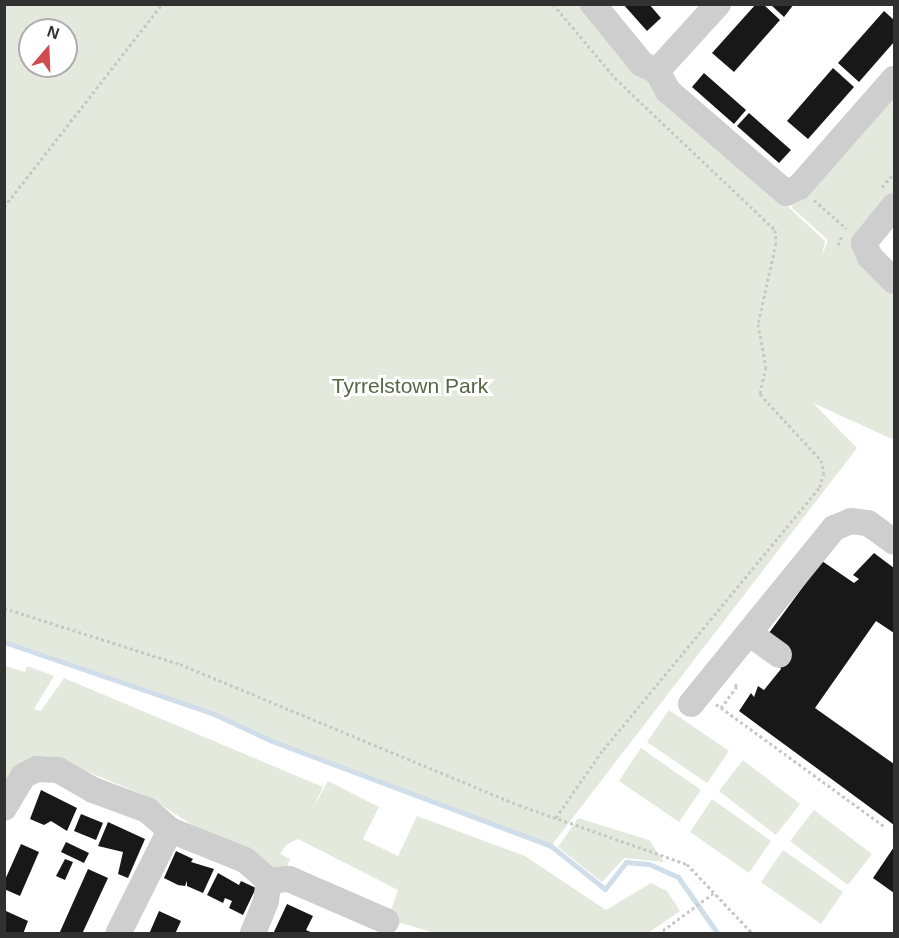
<!DOCTYPE html>
<html>
<head>
<meta charset="utf-8">
<style>
	body { margin:0 }
	#map { position:relative; width:899px; height:938px; overflow:hidden; background:#fff; font-family:Arial,sans-serif }
	div>[style] { position:absolute }
	.green>* { inset:0; background:#e4e9de }
	.stream>* { height:5px; margin:-2.5px; padding:0 2.5px; transform-origin:2.5px; border-radius:2.5px; background:#d0dee9 }
	.building>* { inset:0; background:#181818 }
	.path>* { height:3px; margin-top:-1.5px; transform-origin:0; background:repeating-linear-gradient(90deg,#c8c8c8 0 3px,transparent 0 6px) }
	.minor>* { height:26px; margin:-13px; padding:0 13px; transform-origin:13px; border-radius:13px; background:#cecece }
	span { translate:-50% -50%; white-space:nowrap; text-align:center; line-height:1.15; -webkit-text-stroke:6px #fff; paint-order:stroke }
	.park-label { font-size:21px; color:#536843 }
	.frame { position:absolute; inset:0; border:6px solid #313131; pointer-events:none }
	.north { position:absolute; left:18px; top:18px; width:60px; height:60px; box-sizing:border-box; background:#fff; border:2px solid #adadad; border-radius:50%; rotate:19deg; font-size:16px; font-weight:700; line-height:24px; text-align:center; color:#313131 }
	.north::after { content:''; display:block; margin:auto; width:21px; height:27px; background:#d14a4e; clip-path:polygon(50% 0,100% 100%,50% 72%,0 100%) }
</style>
</head>
<body>
<div id="map">
	<div class="green">
		<div style="clip-path:polygon(evenodd,4px 5px,584px 5px,647px 76px,825px 241px,822px 256px,828px 240px,791px 207px,894px 89px,894px 192px,860px 231px,894px 282px,894px 440px,813px 403px,857px 448px,551px 846px,272px 742px,214px 714px,5px 642px,4px 5px,30px 30px,66px 30px,66px 66px,30px 66px,30px 30px)"></div>
		<div style="clip-path:polygon(5px 666px,25px 672px,27px 666px,54px 676px,34px 709px,41px 711px,64px 678px,323px 787px,311px 812px,328px 781px,379px 807px,363px 839px,398px 856px,417px 816px,525px 856px,606px 910px,651px 883px,667px 891px,680px 911px,648px 933px,438px 934px,401px 923px,383px 933px,398px 890px,298px 839px,286px 845px,280px 854px,290px 859px,287px 867px,272px 869px,248px 848px,203px 832px,149px 797px,52px 757px,38px 756px,5px 788px)"></div>
		<div style="clip-path:polygon(669px 710px,729px 751px,707px 783px,647px 742px)"></div>
		<div style="clip-path:polygon(641px 748px,701px 790px,679px 822px,619px 781px)"></div>
		<div style="clip-path:polygon(743px 760px,800px 804px,776px 835px,719px 791px)"></div>
		<div style="clip-path:polygon(712px 799px,771px 841px,749px 873px,690px 832px)"></div>
		<div style="clip-path:polygon(814px 810px,872px 854px,848px 885px,790px 841px)"></div>
		<div style="clip-path:polygon(578px 818px,649px 840px,664px 862px,624px 858px,602px 882px,558px 847px)"></div>
		<div style="clip-path:polygon(783px 850px,843px 892px,821px 924px,761px 882px)"></div>
	</div>
	<div class="stream">
		<div style="left:4px;top:642px;width:222px;rotate:18.9deg"></div>
		<div style="left:214px;top:714px;width:64px;rotate:25deg"></div>
		<div style="left:272px;top:741px;width:298px;rotate:20.6deg"></div>
		<div style="left:551px;top:846px;width:69px;rotate:38.5deg"></div>
		<div style="left:605px;top:889px;width:34px;rotate:-52deg"></div>
		<div style="left:626px;top:862px;width:23px;rotate:5deg"></div>
		<div style="left:649px;top:864px;width:32px;rotate:24deg"></div>
		<div style="left:678px;top:877px;width:70px;rotate:54.9deg"></div>
	</div>
	<div class="building">
		<div style="clip-path:polygon(623px 4px,649px 4px,661px 18px,647px 31px)"></div>
		<div style="clip-path:polygon(756px 4px,763px 4px,780px 20px,734px 72px,712px 53px)"></div>
		<div style="clip-path:polygon(770px 4px,794px 4px,784px 17px)"></div>
		<div style="clip-path:polygon(884px 11px,894px 20px,894px 42px,859px 82px,838px 63px)"></div>
		<div style="clip-path:polygon(833px 68px,854px 87px,808px 139px,787px 121px)"></div>
		<div style="clip-path:polygon(704px 73px,746px 110px,734px 124px,692px 87px)"></div>
		<div style="clip-path:polygon(749px 113px,791px 150px,779px 163px,737px 126px)"></div>
		<div style="clip-path:polygon(874px 553px,894px 568px,894px 633px,876px 621px,815px 708px,894px 764px,894px 825px,739px 711px,751px 693px,754px 697px,758px 686px,764px 690px,781px 669px,766px 637px,822px 561px,854px 583px,859px 579px,853px 575px)"></div>
		<div style="clip-path:polygon(41px 790px,77px 808px,67px 831px,51px 821px,44px 825px,30px 819px)"></div>
		<div style="clip-path:polygon(81px 814px,103px 823px,96px 840px,74px 831px)"></div>
		<div style="clip-path:polygon(108px 822px,145px 839px,128px 878px,118px 874px,123px 852px,98px 846px)"></div>
		<div style="clip-path:polygon(66px 842px,89px 853px,84px 863px,61px 852px)"></div>
		<div style="clip-path:polygon(21px 844px,39px 852px,20px 896px,4px 889px,4px 882px)"></div>
		<div style="clip-path:polygon(894px 847px,894px 893px,873px 878px)"></div>
		<div style="clip-path:polygon(176px 851px,193px 859px,191px 862px,214px 869px,203px 893px,187px 886px,187px 881px,185px 886px,178px 885px,164px 878px)"></div>
		<div style="clip-path:polygon(65px 859px,73px 862px,65px 880px,56px 876px)"></div>
		<div style="clip-path:polygon(88px 869px,108px 878px,82px 934px,59px 934px)"></div>
		<div style="clip-path:polygon(218px 873px,239px 885px,241px 881px,256px 888px,243px 915px,229px 908px,232px 901px,225px 898px,223px 903px,207px 895px)"></div>
		<div style="clip-path:polygon(287px 904px,313px 916px,306px 930px,315px 934px,273px 934px)"></div>
		<div style="clip-path:polygon(6px 911px,28px 921px,23px 934px,4px 934px)"></div>
		<div style="clip-path:polygon(159px 911px,181px 921px,175px 934px,149px 934px)"></div>
	</div>
	<div class="path">
		<div style="left:553px;top:4px;width:97px;rotate:50deg"></div>
		<div style="left:615px;top:78px;width:221px;rotate:43.5deg"></div>
		<div style="left:775px;top:230px;width:13px;rotate:86deg"></div>
		<div style="left:776px;top:243px;width:83px;rotate:102.5deg"></div>
		<div style="left:758px;top:324px;width:44px;rotate:79.5deg"></div>
		<div style="left:766px;top:367px;width:28px;rotate:103deg"></div>
		<div style="left:760px;top:394px;width:90px;rotate:47.3deg"></div>
		<div style="left:821px;top:460px;width:13px;rotate:77deg"></div>
		<div style="left:824px;top:473px;width:16px;rotate:108deg"></div>
		<div style="left:819px;top:488px;width:341px;rotate:129.5deg"></div>
		<div style="left:602px;top:751px;width:83px;rotate:124.7deg"></div>
		<div style="left:882px;top:187px;width:18px;rotate:-49deg"></div>
		<div style="left:814px;top:200px;width:43px;rotate:41.2deg"></div>
		<div style="left:4px;top:207px;width:257px;rotate:-52.1deg"></div>
		<div style="left:838px;top:245px;width:10px;rotate:-66deg"></div>
		<div style="left:4px;top:608px;width:185px;rotate:17.7deg"></div>
		<div style="left:180px;top:664px;width:367px;rotate:22.6deg"></div>
		<div style="left:519px;top:805px;width:178px;rotate:19.4deg"></div>
		<div style="left:687px;top:864px;width:96px;rotate:46.7deg"></div>
		<div style="left:716px;top:704px;width:209px;rotate:36deg"></div>
		<div style="left:721px;top:708px;width:27px;rotate:-54deg"></div>
		<div style="left:737px;top:686px;width:5px;rotate:-143deg"></div>
		<div style="left:658px;top:934px;width:71px;rotate:-36.4deg"></div>
	</div>
	<div class="minor">
		<div style="left:593px;top:4px;width:77px;rotate:50.8deg"></div>
		<div style="left:642px;top:64px;width:17px;rotate:25deg"></div>
		<div style="left:657px;top:71px;width:23px;rotate:61deg"></div>
		<div style="left:668px;top:91px;width:156px;rotate:40.8deg"></div>
		<div style="left:786px;top:193px;width:14px;rotate:-25deg"></div>
		<div style="left:799px;top:187px;width:144px;rotate:-48.7deg"></div>
		<div style="left:657px;top:71px;width:91px;rotate:-47.7deg"></div>
		<div style="left:894px;top:206px;width:48px;rotate:129deg"></div>
		<div style="left:864px;top:243px;width:15px;rotate:67deg"></div>
		<div style="left:870px;top:257px;width:34px;rotate:45deg"></div>
		<div style="left:749px;top:633px;width:37px;rotate:36deg"></div>
		<div style="left:691px;top:704px;width:227px;rotate:-50.9deg"></div>
		<div style="left:834px;top:528px;width:18px;rotate:-22deg"></div>
		<div style="left:851px;top:521px;width:17px;rotate:7deg"></div>
		<div style="left:868px;top:523px;width:32px;rotate:36deg"></div>
		<div style="left:4px;top:808px;width:37px;rotate:-59deg"></div>
		<div style="left:23px;top:776px;width:16px;rotate:-27deg"></div>
		<div style="left:37px;top:769px;width:21px;rotate:3deg"></div>
		<div style="left:58px;top:770px;width:40px;rotate:29.7deg"></div>
		<div style="left:93px;top:790px;width:58px;rotate:20.3deg"></div>
		<div style="left:147px;top:810px;width:30px;rotate:41deg"></div>
		<div style="left:170px;top:830px;width:81px;rotate:21.8deg"></div>
		<div style="left:245px;top:860px;width:32px;rotate:41deg"></div>
		<div style="left:269px;top:881px;width:20px;rotate:99deg"></div>
		<div style="left:266px;top:901px;width:35px;rotate:112deg"></div>
		<div style="left:269px;top:881px;width:20px;rotate:-6deg"></div>
		<div style="left:289px;top:879px;width:106px;rotate:23.4deg"></div>
		<div style="left:118px;top:934px;width:116px;rotate:-63.4deg"></div>
	</div>
	<div class="park-label">
		<span style="left:410px;top:386px">Tyrrelstown Park</span>
	</div>
	<div class="frame"></div>
	<div class="north">N</div>
</div>
</body>
</html>
